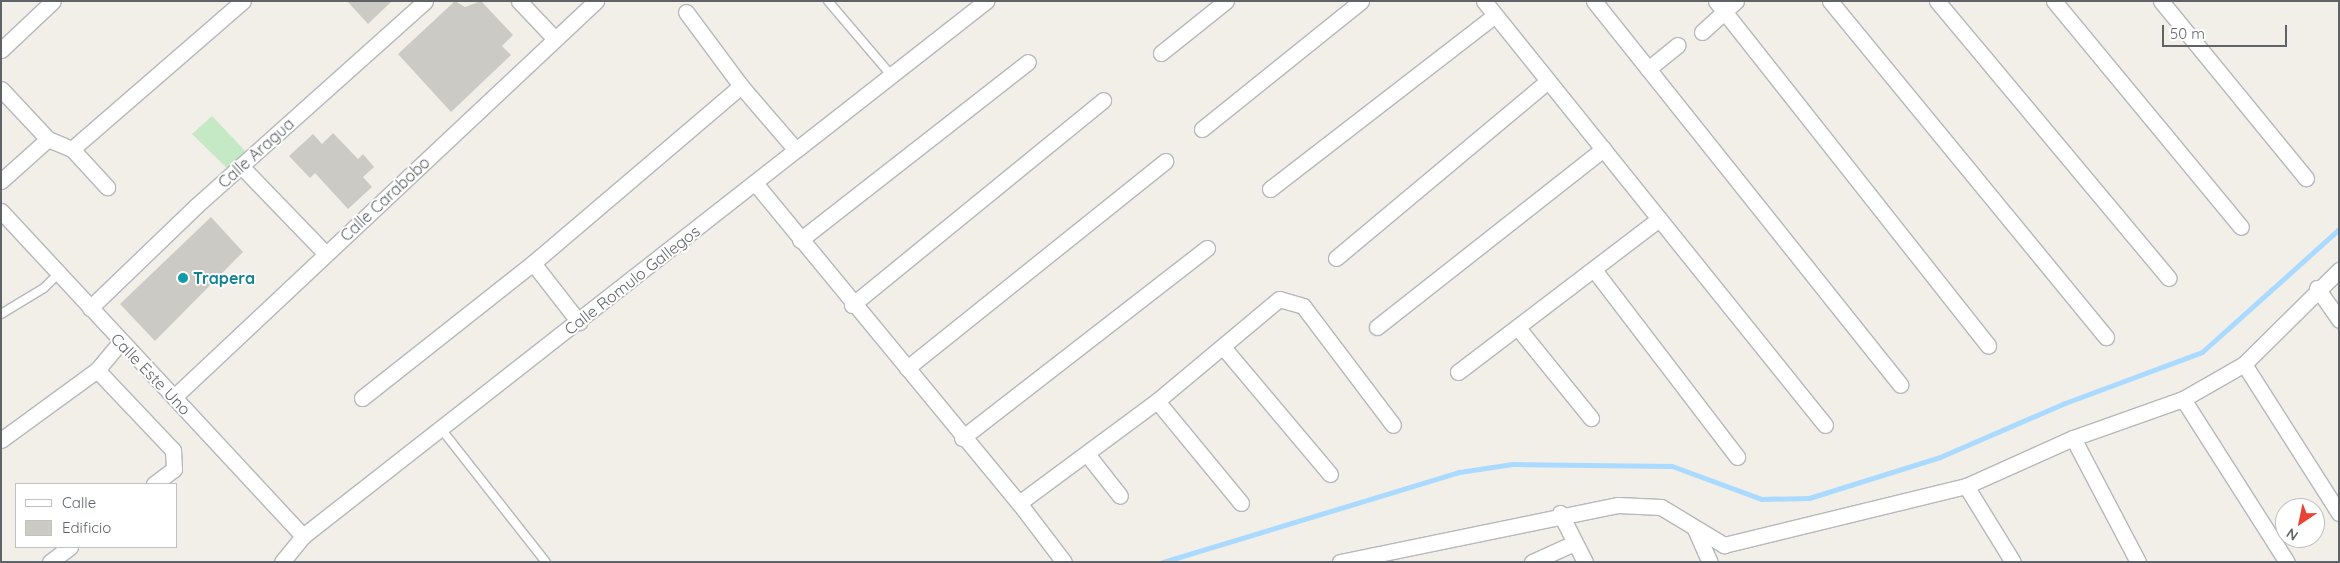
<!DOCTYPE html>
<html>
<head>
<meta charset="utf-8">
<style>
	body { margin:0 }
	#map { position:relative; width:2340px; height:563px; overflow:hidden; background:#f1efe8; font-family:Quicksand,sans-serif }
	div>[style] { position:absolute }
	.green>* { inset:0; background:#c5e8c5 }
	.stream>* { height:5px; margin:-2.5px; padding:0 2.5px; transform-origin:2.5px; border-radius:2.5px; background:#aadaff }
	.building>* { inset:0; background:#cccac5 }
	.roads { filter:drop-shadow(1px 0 #b5b8bc) drop-shadow(-1px 0 #b5b8bc) drop-shadow(0 1px #b5b8bc) drop-shadow(0 -1px #b5b8bc) }
	.lane>* { height:8px; margin:-4px; padding:0 4px; transform-origin:4px; border-radius:4px; background:#fff }
	.street>* { height:15px; margin:-7.5px; padding:0 7.5px; transform-origin:7.5px; border-radius:7.5px; background:#fff }
	.dots>* { width:14px; height:14px; translate:-50% -50%; box-sizing:border-box; border:2px solid #fff; border-radius:50% }
	span { translate:-50% -50%; white-space:nowrap; text-align:center; line-height:1.15; -webkit-text-stroke:4px #fff; paint-order:stroke }
	.street-label { font-size:16px; color:#5f6368 }
	.culture-label { font-size:16px; color:#0d838f; font-weight:700 }
	.left { translate:0 -50%; text-align:left }
	.frame { position:absolute; inset:0; border:2px solid #5f6368; pointer-events:none }
	.legend { position:absolute; left:15px; top:483px; width:162px; height:65px; box-sizing:border-box; background:#fff; border:1px solid #bfc1c3; margin:0; padding:6px 9px; list-style:none; font-size:15px; color:#5f6368 }
	.legend li { display:flex; align-items:center; gap:10px; height:25px }
	.legend b { width:25px; border:1px solid #bfc1c3 }
	.north { position:absolute; left:2275px; top:498px; width:50px; height:50px; box-sizing:border-box; background:#fff; border:1px solid #bfc1c3; border-radius:50%; rotate:214deg; font-size:14px; font-weight:700; line-height:20px; text-align:center; color:#5f6368 }
	.north::after { content:''; display:block; margin:auto; width:18px; height:22px; background:#ea4335; clip-path:polygon(50% 0,100% 100%,50% 72%,0 100%) }
	.scale { position:absolute; left:2162px; top:25px; width:125px; height:22px; box-sizing:border-box; border:2px solid #5f6368; border-top:0; padding-left:6px; font-size:15px; line-height:18px; white-space:nowrap; color:#5f6368; -webkit-text-stroke:4px #fff; paint-order:stroke }
</style>
</head>
<body>
<div id="map">
	<div class="green">
		<div style="clip-path:polygon(212px 116px,248px 154px,230px 171px,192px 134px)"></div>
	</div>
	<div class="stream">
		<div style="left:1163px;top:562px;width:309px;rotate:-16.9deg"></div>
		<div style="left:1459px;top:472px;width:54px;rotate:-8.6deg"></div>
		<div style="left:1512px;top:464px;width:160px;rotate:0.7deg"></div>
		<div style="left:1672px;top:466px;width:95px;rotate:20.3deg"></div>
		<div style="left:1761px;top:499px;width:48px;rotate:-1.2deg"></div>
		<div style="left:1809px;top:498px;width:137px;rotate:-17.4deg"></div>
		<div style="left:1940px;top:457px;width:136px;rotate:-23.4deg"></div>
		<div style="left:2065px;top:403px;width:146px;rotate:-20.4deg"></div>
		<div style="left:2202px;top:352px;width:184px;rotate:-41.9deg"></div>
	</div>
	<div class="building">
		<div style="clip-path:polygon(347px 1px,392px 1px,368px 24px)"></div>
		<div style="clip-path:polygon(455px 1px,465px 7px,481px 1px,513px 35px,502px 46px,511px 55px,451px 112px,398px 54px)"></div>
		<div style="clip-path:polygon(333px 133px,358px 159px,363px 154px,374px 167px,363px 177px,372px 187px,348px 209px,315px 173px,310px 178px,289px 156px,313px 134px,322px 144px)"></div>
		<div style="clip-path:polygon(211px 217px,243px 252px,155px 341px,120px 304px)"></div>
	</div>
	<div class="roads">
		<div class="lane">
			<div style="left:828px;top:1px;width:97px;rotate:49.6deg"></div>
			<div style="left:1px;top:314px;width:50px;rotate:-31.2deg"></div>
			<div style="left:44px;top:288px;width:23px;rotate:-45deg"></div>
			<div style="left:442px;top:430px;width:168px;rotate:51.8deg"></div>
		</div>
		<div class="street">
			<div style="left:519px;top:1px;width:52px;rotate:46.5deg"></div>
			<div style="left:1484px;top:1px;width:544px;rotate:51.19deg"></div>
			<div style="left:1594px;top:1px;width:491px;rotate:51.4deg"></div>
			<div style="left:1716px;top:1px;width:439px;rotate:51.7deg"></div>
			<div style="left:1830px;top:1px;width:435px;rotate:50.6deg"></div>
			<div style="left:1937px;top:1px;width:361px;rotate:50.1deg"></div>
			<div style="left:2054px;top:1px;width:293px;rotate:50.4deg"></div>
			<div style="left:2161px;top:1px;width:229px;rotate:50.7deg"></div>
			<div style="left:1702px;top:32px;width:46px;rotate:-42.4deg"></div>
			<div style="left:1px;top:50px;width:71px;rotate:-43.3deg"></div>
			<div style="left:1161px;top:53px;width:83px;rotate:-38.7deg"></div>
			<div style="left:1648px;top:69px;width:38px;rotate:-39deg"></div>
			<div style="left:741px;top:86px;width:84px;rotate:49.3deg"></div>
			<div style="left:1px;top:89px;width:69px;rotate:46.8deg"></div>
			<div style="left:48px;top:139px;width:26px;rotate:23deg"></div>
			<div style="left:72px;top:149px;width:52px;rotate:47.4deg"></div>
			<div style="left:1202px;top:129px;width:204px;rotate:-38.8deg"></div>
			<div style="left:72px;top:149px;width:226px;rotate:-40.9deg"></div>
			<div style="left:241px;top:166px;width:122px;rotate:46deg"></div>
			<div style="left:1px;top:181px;width:63px;rotate:-41.8deg"></div>
			<div style="left:755px;top:183px;width:415px;rotate:50.5deg"></div>
			<div style="left:1019px;top:503px;width:172px;rotate:-36.5deg"></div>
			<div style="left:1157px;top:401px;width:159px;rotate:-39.9deg"></div>
			<div style="left:1279px;top:299px;width:25px;rotate:16deg"></div>
			<div style="left:1303px;top:306px;width:149px;rotate:52.9deg"></div>
			<div style="left:1270px;top:189px;width:284px;rotate:-37.7deg"></div>
			<div style="left:1px;top:211px;width:444px;rotate:47.1deg"></div>
			<div style="left:800px;top:240px;width:289px;rotate:-38deg"></div>
			<div style="left:1336px;top:258px;width:276px;rotate:-39.9deg"></div>
			<div style="left:533px;top:263px;width:75px;rotate:52.1deg"></div>
			<div style="left:1595px;top:271px;width:234px;rotate:52.6deg"></div>
			<div style="left:2317px;top:288px;width:39px;rotate:55deg"></div>
			<div style="left:852px;top:305px;width:324px;rotate:-39.2deg"></div>
			<div style="left:90px;top:308px;width:147px;rotate:-43.9deg"></div>
			<div style="left:196px;top:206px;width:307px;rotate:-41.8deg"></div>
			<div style="left:1377px;top:327px;width:288px;rotate:-38.2deg"></div>
			<div style="left:1518px;top:328px;width:116px;rotate:51deg"></div>
			<div style="left:1223px;top:347px;width:166px;rotate:49.9deg"></div>
			<div style="left:2244px;top:364px;width:177px;rotate:57.5deg"></div>
			<div style="left:907px;top:368px;width:331px;rotate:-38.7deg"></div>
			<div style="left:97px;top:370px;width:35px;rotate:-50deg"></div>
			<div style="left:1458px;top:372px;width:253px;rotate:-37.3deg"></div>
			<div style="left:174px;top:397px;width:579px;rotate:-43.18deg"></div>
			<div style="left:362px;top:398px;width:218px;rotate:-38.3deg"></div>
			<div style="left:533px;top:263px;width:273px;rotate:-40.4deg"></div>
			<div style="left:741px;top:86px;width:92px;rotate:-126.6deg"></div>
			<div style="left:2183px;top:399px;width:193px;rotate:57.5deg"></div>
			<div style="left:1157px;top:401px;width:132px;rotate:50.5deg"></div>
			<div style="left:962px;top:438px;width:310px;rotate:-37.8deg"></div>
			<div style="left:2073px;top:438px;width:140px;rotate:62.3deg"></div>
			<div style="left:1px;top:440px;width:119px;rotate:-36.1deg"></div>
			<div style="left:97px;top:370px;width:110px;rotate:46.5deg"></div>
			<div style="left:173px;top:450px;width:19px;rotate:87deg"></div>
			<div style="left:174px;top:469px;width:25px;rotate:143deg"></div>
			<div style="left:1087px;top:454px;width:53px;rotate:51.8deg"></div>
			<div style="left:1966px;top:486px;width:89px;rotate:58.3deg"></div>
			<div style="left:1019px;top:503px;width:74px;rotate:52.7deg"></div>
			<div style="left:1560px;top:513px;width:55px;rotate:63deg"></div>
			<div style="left:1695px;top:529px;width:36px;rotate:66deg"></div>
			<div style="left:50px;top:562px;width:25px;rotate:-37deg"></div>
			<div style="left:282px;top:562px;width:33px;rotate:-51deg"></div>
			<div style="left:303px;top:536px;width:868px;rotate:-38.07deg"></div>
			<div style="left:1340px;top:562px;width:284px;rotate:-11.6deg"></div>
			<div style="left:1618px;top:505px;width:43px;rotate:2.7deg"></div>
			<div style="left:1661px;top:507px;width:74px;rotate:31.1deg"></div>
			<div style="left:1724px;top:545px;width:249px;rotate:-13.7deg"></div>
			<div style="left:1966px;top:486px;width:117px;rotate:-24.2deg"></div>
			<div style="left:2073px;top:438px;width:117px;rotate:-19.5deg"></div>
			<div style="left:2183px;top:399px;width:70px;rotate:-29.8deg"></div>
			<div style="left:2244px;top:364px;width:134px;rotate:-44.7deg"></div>
			<div style="left:1532px;top:562px;width:46px;rotate:-24.3deg"></div>
		</div>
	</div>
	<div class="dots">
		<div style="left:183px;top:278px;background:#0f9aa8"></div>
	</div>
	<div class="street-label">
		<span style="left:256px;top:153px;rotate:-42deg">Calle Aragua</span>
		<span style="left:385px;top:199px;rotate:-43deg">Calle Carabobo</span>
		<span style="left:632px;top:280px;rotate:-38deg">Calle Romulo Gallegos</span>
		<span style="left:151px;top:374px;rotate:46deg">Calle Este Uno</span>
	</div>
	<div class="culture-label">
		<span class="left" style="left:193px;top:278px">Trapera</span>
	</div>
	<div class="frame"></div>
	<ul class="legend">
	<li><b style="height:6px;background:#fff"></b>Calle</li>
	<li><b style="height:14px;background:#cccac5"></b>Edificio</li>
	</ul>
	<div class="north">N</div>
	<div class="scale">50 m</div>
</div>
</body>
</html>
